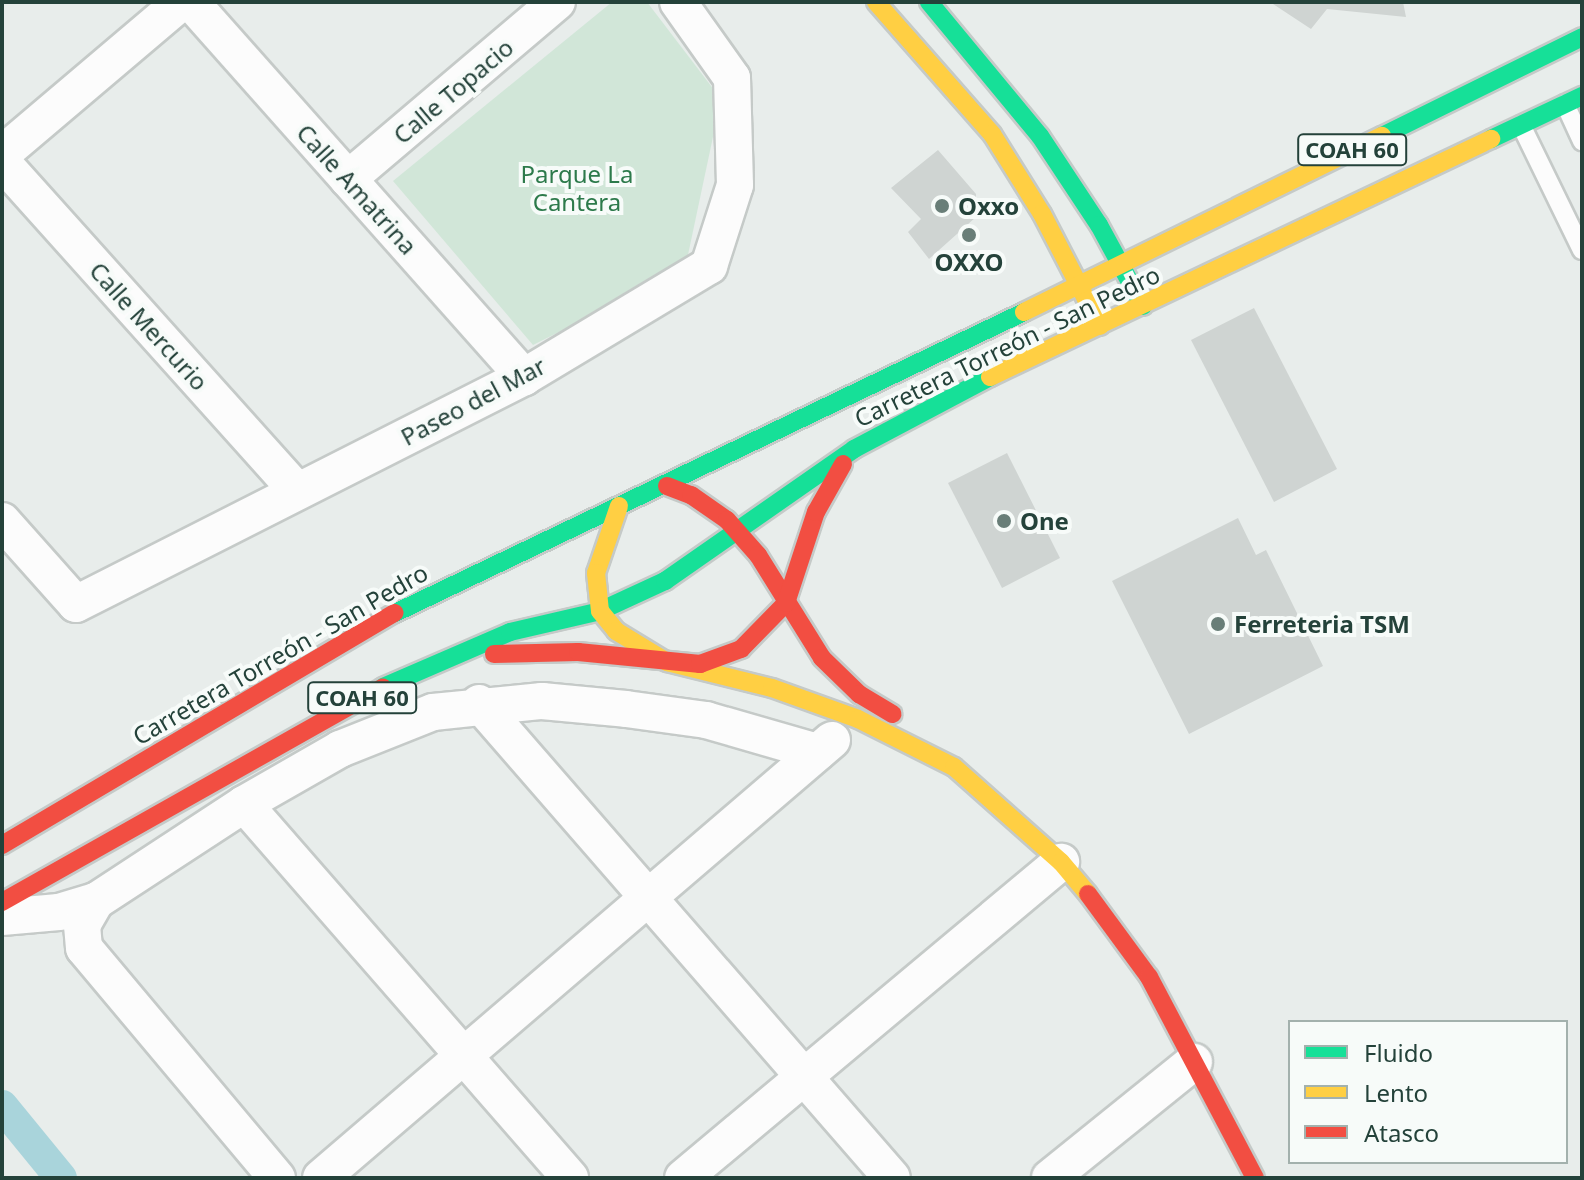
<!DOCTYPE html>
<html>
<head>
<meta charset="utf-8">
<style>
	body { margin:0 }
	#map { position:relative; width:1584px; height:1180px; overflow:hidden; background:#e8edeb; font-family:"Noto Sans",sans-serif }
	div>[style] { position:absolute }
	.green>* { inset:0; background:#d1e6d8 }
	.canal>* { height:32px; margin:-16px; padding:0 16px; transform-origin:16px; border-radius:16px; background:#a9d4db }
	.building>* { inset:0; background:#cfd4d2 }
	.roads { filter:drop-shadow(2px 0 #c5cac8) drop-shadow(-2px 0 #c5cac8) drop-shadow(0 2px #c5cac8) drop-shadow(0 -2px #c5cac8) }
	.lane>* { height:18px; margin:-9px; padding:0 9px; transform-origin:9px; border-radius:9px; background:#fcfcfc }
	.street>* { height:36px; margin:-18px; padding:0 18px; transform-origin:18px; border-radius:18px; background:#fcfcfc }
	.fast>* { height:18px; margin:-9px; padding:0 9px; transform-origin:9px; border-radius:9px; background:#16e098 }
	.slow>* { height:18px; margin:-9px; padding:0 9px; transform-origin:9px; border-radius:9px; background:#ffcf43 }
	.jam>* { height:18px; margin:-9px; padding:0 9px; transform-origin:9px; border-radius:9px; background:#f24e42 }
	.dots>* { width:22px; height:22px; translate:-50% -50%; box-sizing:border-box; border:4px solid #f7fbf9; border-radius:50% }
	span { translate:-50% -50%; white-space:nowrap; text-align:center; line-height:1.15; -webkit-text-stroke:8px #f7fbf9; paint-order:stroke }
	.shield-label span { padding:2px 6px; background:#f7fbf9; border:2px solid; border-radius:6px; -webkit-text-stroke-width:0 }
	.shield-label { font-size:22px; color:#24423a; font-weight:700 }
	.street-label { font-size:24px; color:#24423a }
	.park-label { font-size:24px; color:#2d7a4b }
	.poi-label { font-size:24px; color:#24423a; font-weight:700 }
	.left { translate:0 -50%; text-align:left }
	.frame { position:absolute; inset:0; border:4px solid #24423a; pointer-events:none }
	.legend { position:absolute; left:1288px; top:1020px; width:280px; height:144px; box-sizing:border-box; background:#f7fbf9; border:2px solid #a3b1ad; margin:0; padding:10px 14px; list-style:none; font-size:24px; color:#24423a }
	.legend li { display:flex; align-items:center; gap:16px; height:40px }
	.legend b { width:40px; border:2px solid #a3b1ad }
</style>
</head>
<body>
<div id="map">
	<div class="green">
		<div style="clip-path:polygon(612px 2px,647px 2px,721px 99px,685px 269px,533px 345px,393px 181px)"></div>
	</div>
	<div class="canal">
		<div style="left:2px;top:1106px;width:93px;rotate:50.7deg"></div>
	</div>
	<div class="building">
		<div style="clip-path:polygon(1270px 2px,1403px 2px,1406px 17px,1327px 9px,1311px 29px)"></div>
		<div style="clip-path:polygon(938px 150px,976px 194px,976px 217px,929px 259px,908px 232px,921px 219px,891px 188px)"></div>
		<div style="clip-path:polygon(1254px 308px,1337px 469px,1274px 502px,1191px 340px)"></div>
		<div style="clip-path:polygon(1007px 453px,1060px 558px,1002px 588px,948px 483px)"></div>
		<div style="clip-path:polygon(1238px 518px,1256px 555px,1266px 550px,1323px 666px,1189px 734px,1112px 581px)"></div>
	</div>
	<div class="roads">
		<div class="lane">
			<div style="left:1565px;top:104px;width:41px;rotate:65.3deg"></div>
			<div style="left:1521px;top:125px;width:139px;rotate:64deg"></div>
		</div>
		<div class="street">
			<div style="left:191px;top:2px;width:502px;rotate:48.39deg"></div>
			<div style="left:2px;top:154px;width:235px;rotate:-40.3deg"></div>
			<div style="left:2px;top:162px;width:442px;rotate:48.1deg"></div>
			<div style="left:348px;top:179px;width:274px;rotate:-40.3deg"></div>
			<div style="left:2px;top:521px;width:111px;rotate:48.3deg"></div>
			<div style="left:76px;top:604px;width:502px;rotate:-26.87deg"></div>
			<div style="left:524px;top:377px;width:216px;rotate:-31deg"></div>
			<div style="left:709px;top:266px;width:85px;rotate:-72.2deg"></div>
			<div style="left:735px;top:185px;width:107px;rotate:-91.6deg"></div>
			<div style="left:732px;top:78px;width:93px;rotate:-125.4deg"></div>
			<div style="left:479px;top:703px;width:629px;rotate:48.99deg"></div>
			<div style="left:244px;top:804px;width:496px;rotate:48.9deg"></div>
			<div style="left:2px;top:917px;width:57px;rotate:-5deg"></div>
			<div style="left:59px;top:912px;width:39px;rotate:-17deg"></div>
			<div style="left:277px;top:1178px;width:300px;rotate:-130deg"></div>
			<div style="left:84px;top:948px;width:23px;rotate:-95deg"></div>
			<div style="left:82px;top:925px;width:28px;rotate:-60deg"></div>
			<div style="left:96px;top:901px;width:177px;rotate:-33.2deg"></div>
			<div style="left:244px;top:804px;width:111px;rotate:-29.8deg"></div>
			<div style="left:340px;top:749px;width:100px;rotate:-21.7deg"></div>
			<div style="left:433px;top:712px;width:110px;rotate:-5.8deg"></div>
			<div style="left:542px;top:701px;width:84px;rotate:5.4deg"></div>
			<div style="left:626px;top:709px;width:81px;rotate:7.8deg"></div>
			<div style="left:706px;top:720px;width:116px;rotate:16.1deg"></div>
			<div style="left:321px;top:1178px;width:673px;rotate:-40.6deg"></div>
			<div style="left:683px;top:1178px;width:493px;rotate:-39.9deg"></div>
			<div style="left:1050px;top:1178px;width:185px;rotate:-38.9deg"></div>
		</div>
		<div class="fast">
			<div style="left:929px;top:2px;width:174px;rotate:50.4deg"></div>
			<div style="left:1040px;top:136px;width:107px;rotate:56.5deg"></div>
			<div style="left:1099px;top:225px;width:92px;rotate:61.5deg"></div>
			<div style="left:1382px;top:136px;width:223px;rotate:-26.3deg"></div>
			<div style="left:1491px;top:139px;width:101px;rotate:-25.3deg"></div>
			<div style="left:395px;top:613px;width:697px;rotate:-25.57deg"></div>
			<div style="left:383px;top:687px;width:138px;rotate:-23.4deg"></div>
			<div style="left:510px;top:632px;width:92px;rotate:-13.1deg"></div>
			<div style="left:600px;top:611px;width:72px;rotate:-24.8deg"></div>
			<div style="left:665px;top:581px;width:231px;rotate:-34.9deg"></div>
			<div style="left:854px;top:449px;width:154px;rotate:-27.9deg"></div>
		</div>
		<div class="slow">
			<div style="left:876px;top:2px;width:176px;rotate:48.7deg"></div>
			<div style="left:992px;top:134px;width:94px;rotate:58deg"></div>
			<div style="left:1042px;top:214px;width:126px;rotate:62.6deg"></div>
			<div style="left:1024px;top:312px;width:399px;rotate:-26.2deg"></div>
			<div style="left:990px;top:377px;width:555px;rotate:-25.41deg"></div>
			<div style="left:619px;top:506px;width:71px;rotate:108.9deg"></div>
			<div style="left:596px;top:573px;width:38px;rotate:84deg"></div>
			<div style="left:600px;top:611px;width:26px;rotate:51deg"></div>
			<div style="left:616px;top:631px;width:60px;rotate:31.3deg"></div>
			<div style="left:667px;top:662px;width:108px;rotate:13.9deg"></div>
			<div style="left:772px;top:688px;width:91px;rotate:19.8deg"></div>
			<div style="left:858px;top:719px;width:107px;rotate:26.6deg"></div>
			<div style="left:954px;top:767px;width:143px;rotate:41.6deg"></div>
			<div style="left:1061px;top:862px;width:42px;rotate:49.8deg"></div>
		</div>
		<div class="jam">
			<div style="left:667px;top:486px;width:26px;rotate:21deg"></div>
			<div style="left:691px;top:495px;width:44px;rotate:34.8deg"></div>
			<div style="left:727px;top:520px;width:47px;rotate:48.5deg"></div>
			<div style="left:758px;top:555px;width:121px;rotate:58.1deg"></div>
			<div style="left:822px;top:658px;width:52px;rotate:44.2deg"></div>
			<div style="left:859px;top:694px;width:39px;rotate:31deg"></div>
			<div style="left:494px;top:654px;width:84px;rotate:-1.4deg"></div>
			<div style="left:578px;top:652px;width:123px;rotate:5.6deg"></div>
			<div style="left:700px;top:664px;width:44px;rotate:-20.1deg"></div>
			<div style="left:741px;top:649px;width:64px;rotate:-45.6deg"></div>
			<div style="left:786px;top:603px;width:96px;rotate:-71.8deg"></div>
			<div style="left:816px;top:512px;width:55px;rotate:-60.6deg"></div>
			<div style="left:2px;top:845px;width:456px;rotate:-30.6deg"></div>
			<div style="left:1088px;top:894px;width:103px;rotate:53.7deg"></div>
			<div style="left:1149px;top:977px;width:227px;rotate:62.2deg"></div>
			<div style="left:2px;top:902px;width:437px;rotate:-29.4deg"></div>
		</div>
	</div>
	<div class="dots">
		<div style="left:942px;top:206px;background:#697e78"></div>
		<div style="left:969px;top:235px;background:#697e78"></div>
		<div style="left:1004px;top:521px;background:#697e78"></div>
		<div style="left:1218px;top:624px;background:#697e78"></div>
	</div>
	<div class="shield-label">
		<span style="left:1352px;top:150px">COAH 60</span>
		<span style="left:362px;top:698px">COAH 60</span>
	</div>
	<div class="street-label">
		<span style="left:453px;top:91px;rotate:-40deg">Calle Topacio</span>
		<span style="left:357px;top:189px;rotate:48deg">Calle Amatrina</span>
		<span style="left:149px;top:326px;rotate:48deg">Calle Mercurio</span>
		<span style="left:1007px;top:346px;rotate:-26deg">Carretera Torreón - San Pedro</span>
		<span style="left:473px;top:401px;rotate:-28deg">Paseo del Mar</span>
		<span style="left:280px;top:654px;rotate:-30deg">Carretera Torreón - San Pedro</span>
	</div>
	<div class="park-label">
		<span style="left:577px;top:188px">Parque La<br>Cantera</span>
	</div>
	<div class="poi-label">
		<span class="left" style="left:958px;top:206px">Oxxo</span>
		<span style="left:969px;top:262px">OXXO</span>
		<span class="left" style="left:1020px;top:521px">One</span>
		<span class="left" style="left:1234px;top:624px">Ferreteria TSM</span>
	</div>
	<div class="frame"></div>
	<ul class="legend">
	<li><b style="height:10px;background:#16e098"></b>Fluido</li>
	<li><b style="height:10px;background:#ffcf43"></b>Lento</li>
	<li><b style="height:10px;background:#f24e42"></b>Atasco</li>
	</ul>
</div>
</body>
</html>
